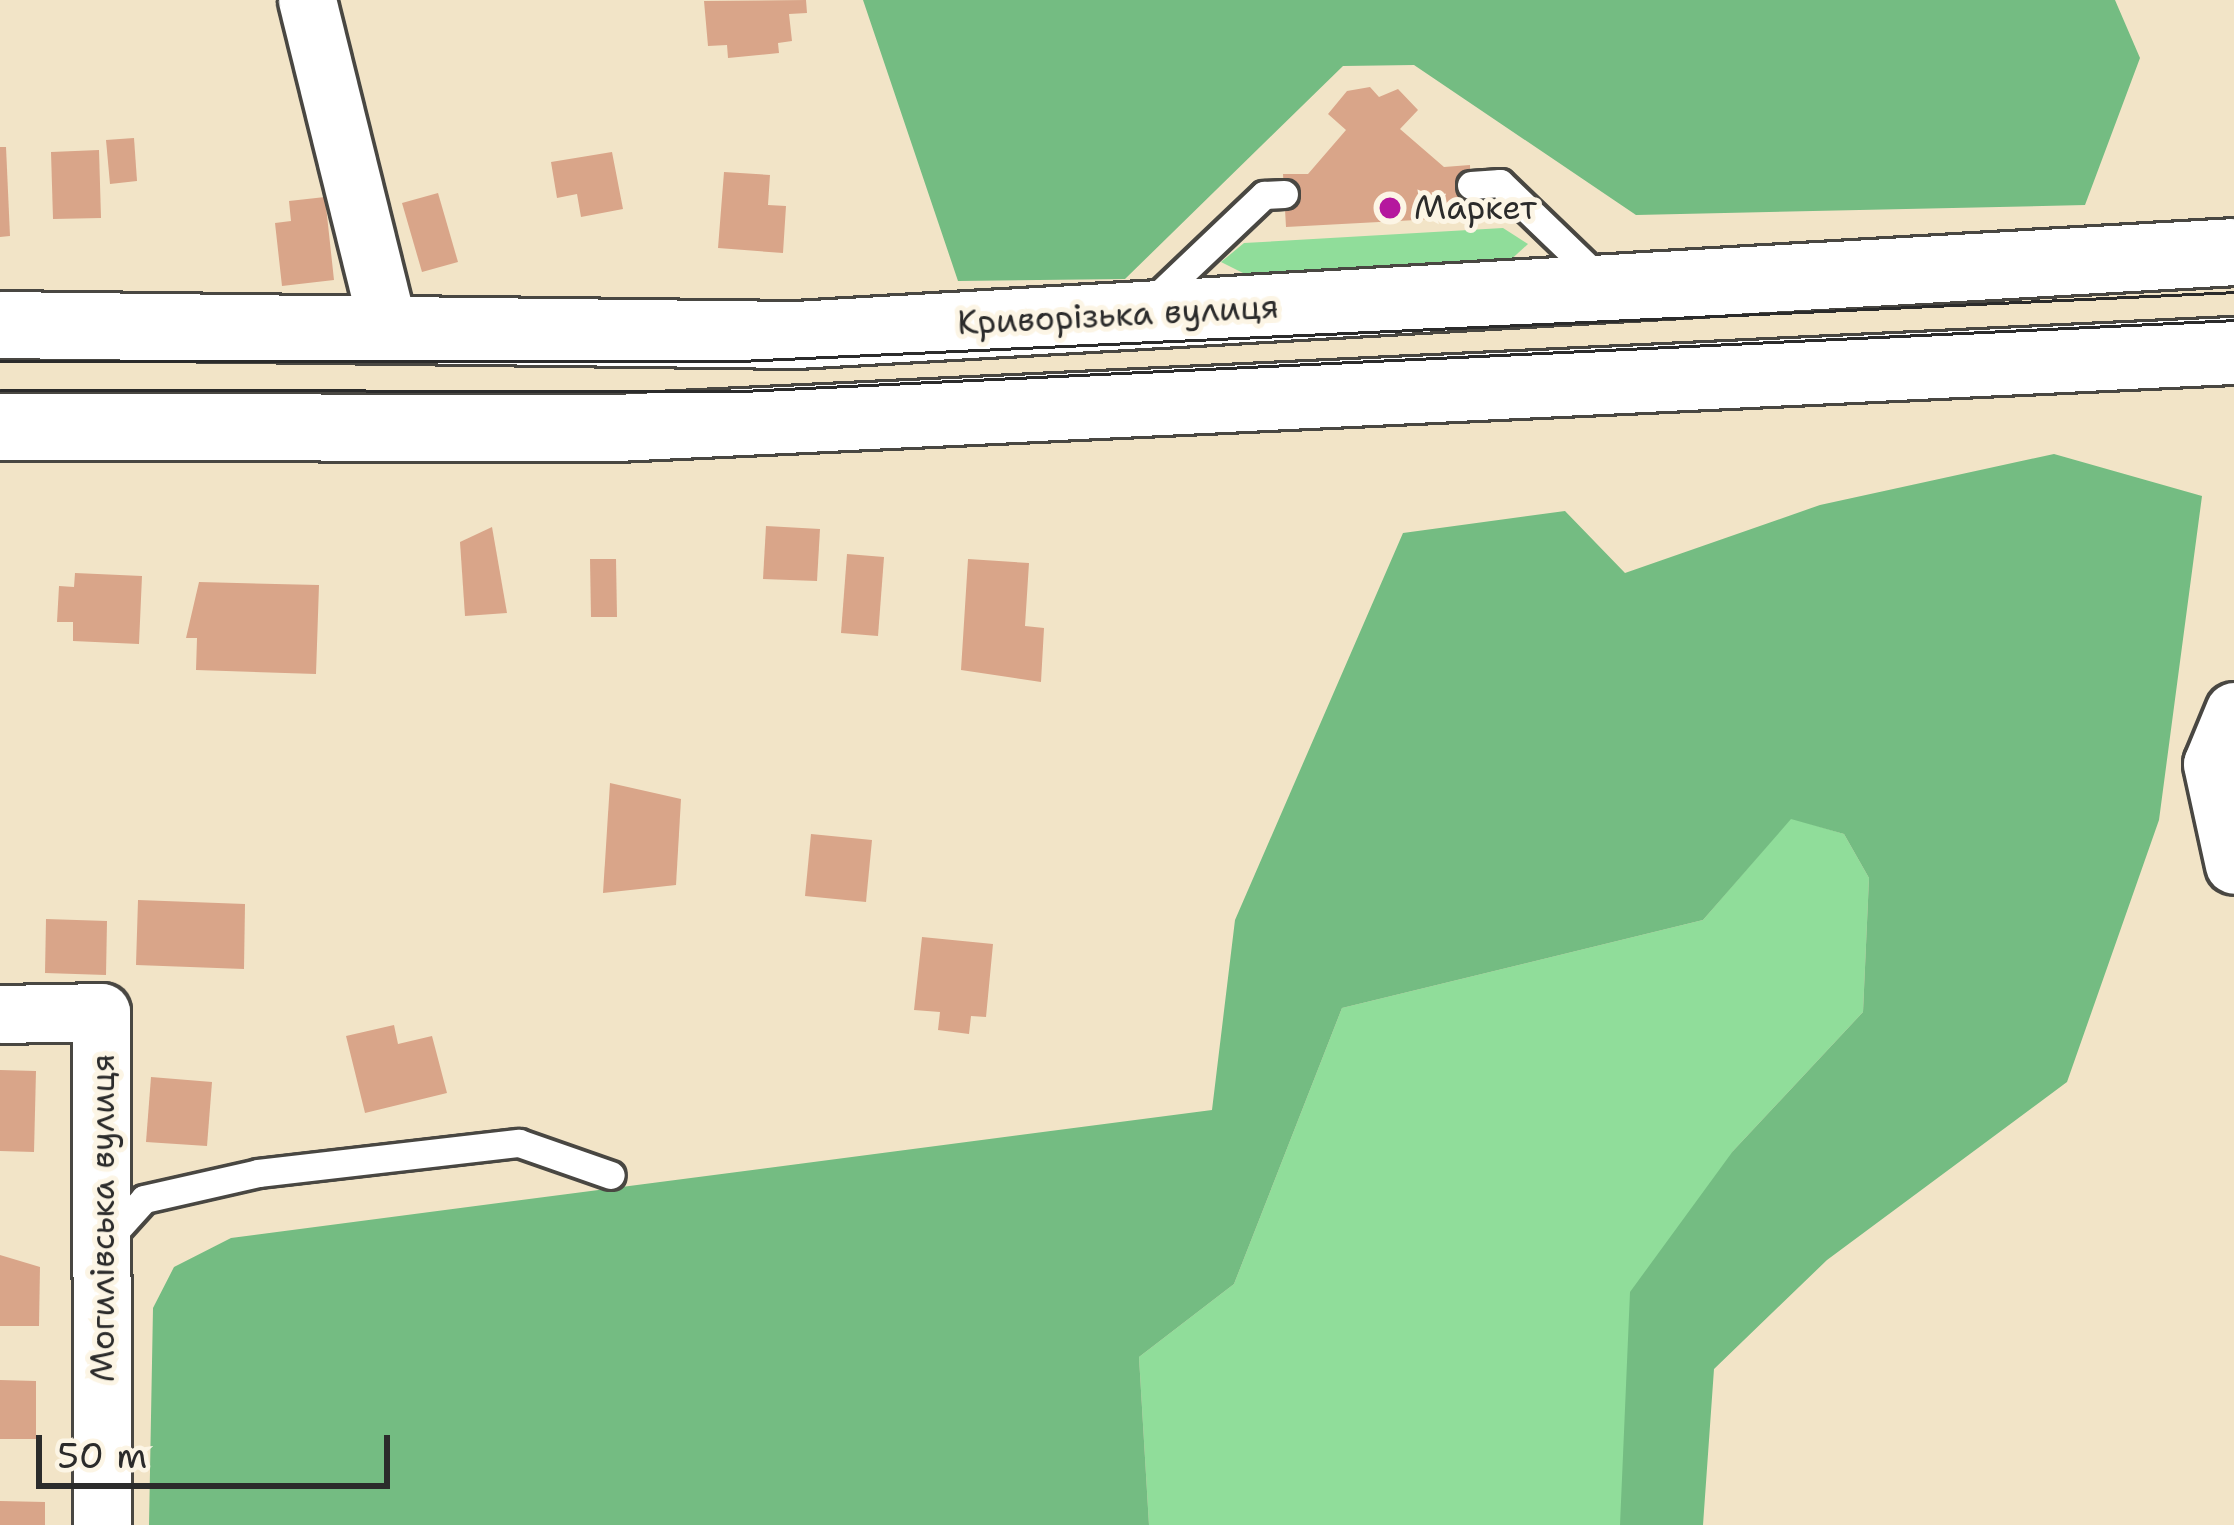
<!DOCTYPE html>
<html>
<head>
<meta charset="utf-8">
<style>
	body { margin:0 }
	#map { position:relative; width:2234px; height:1525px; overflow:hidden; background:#f2e4c7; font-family:"Shantell Sans",sans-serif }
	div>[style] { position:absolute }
	.green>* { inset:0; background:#90dd9a }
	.forest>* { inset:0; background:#74bc82 }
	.building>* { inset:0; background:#d9a589 }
	.roads { filter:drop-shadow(3px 0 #494742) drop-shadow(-3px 0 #494742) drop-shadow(0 3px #494742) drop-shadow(0 -3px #494742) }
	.lane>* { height:27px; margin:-13.5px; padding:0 13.5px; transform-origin:13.5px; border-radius:13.5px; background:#fff }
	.street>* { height:57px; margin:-28.5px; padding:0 28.5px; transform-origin:28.5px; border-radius:28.5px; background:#fff }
	.secondary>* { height:66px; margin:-33px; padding:0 33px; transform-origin:33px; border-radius:33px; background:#fff }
	.tram>* { height:3px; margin:-1.5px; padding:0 1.5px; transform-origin:1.5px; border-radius:1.5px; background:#2b2b2b }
	.dots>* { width:33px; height:33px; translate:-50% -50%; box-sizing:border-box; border:6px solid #fcf5e5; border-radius:50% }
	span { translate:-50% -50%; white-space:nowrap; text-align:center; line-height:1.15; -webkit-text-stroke:10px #fcf5e5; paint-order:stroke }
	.poi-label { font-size:33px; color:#2b2b2b }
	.left { translate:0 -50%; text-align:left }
	.street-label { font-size:33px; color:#2b2b2b }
	.scale { position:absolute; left:36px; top:1435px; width:354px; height:54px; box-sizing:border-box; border:6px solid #2b2b2b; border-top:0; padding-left:15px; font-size:36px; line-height:42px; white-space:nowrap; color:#2b2b2b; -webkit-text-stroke:9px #fcf5e5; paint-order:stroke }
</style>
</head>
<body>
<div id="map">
	<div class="green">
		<div style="clip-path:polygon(1503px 228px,1528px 244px,1506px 264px,1251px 277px,1221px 262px,1244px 243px)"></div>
		<div style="clip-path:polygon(1791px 818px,1844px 834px,1869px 878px,1863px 1012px,1733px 1151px,1620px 1525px,1149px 1525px,1139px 1357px,1234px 1284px,1342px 1008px,1703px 920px)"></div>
	</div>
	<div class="forest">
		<div style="clip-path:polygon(863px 0,2115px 0,2140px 58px,2085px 205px,1636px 215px,1414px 65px,1343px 66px,1125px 279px,958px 281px)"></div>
		<div style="clip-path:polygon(2054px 454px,2202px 496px,2159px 820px,2067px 1082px,1827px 1260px,1714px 1369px,1703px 1525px,1620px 1525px,1630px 1292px,1733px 1151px,1863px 1012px,1869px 878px,1844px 834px,1791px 819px,1703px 920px,1342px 1008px,1234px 1284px,1139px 1357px,1149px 1525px,149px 1525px,153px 1308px,174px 1267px,231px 1238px,1212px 1110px,1235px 920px,1403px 533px,1565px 511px,1625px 573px,1820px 505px)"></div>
	</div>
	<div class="building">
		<div style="clip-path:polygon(806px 0,807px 13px,789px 14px,792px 41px,778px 43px,779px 53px,728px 58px,727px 45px,708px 46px,704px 1px)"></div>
		<div style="clip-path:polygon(1370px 87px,1379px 97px,1398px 89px,1418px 110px,1400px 129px,1444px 167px,1470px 165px,1472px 217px,1286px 227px,1283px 174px,1308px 174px,1346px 130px,1328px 114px,1347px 91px)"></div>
		<div style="clip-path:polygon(134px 138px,137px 181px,110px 184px,106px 140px)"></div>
		<div style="clip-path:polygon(0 147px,6px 147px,10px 236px,0 237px)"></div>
		<div style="clip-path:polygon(99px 150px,101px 218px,53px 219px,51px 152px)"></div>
		<div style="clip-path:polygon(612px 152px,623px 209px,581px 217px,577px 194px,557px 198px,551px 162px)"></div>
		<div style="clip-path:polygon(724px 172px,770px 175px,768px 205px,786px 206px,783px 253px,718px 248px)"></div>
		<div style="clip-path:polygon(438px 193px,458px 262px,422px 272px,402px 203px)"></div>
		<div style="clip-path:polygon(325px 197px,334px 280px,282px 286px,275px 223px,291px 221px,289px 201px)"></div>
		<div style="clip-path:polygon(766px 526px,820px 529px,817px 581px,763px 579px)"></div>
		<div style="clip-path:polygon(492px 527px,507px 613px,465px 616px,460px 542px)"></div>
		<div style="clip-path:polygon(847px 554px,884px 557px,878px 636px,841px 633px)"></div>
		<div style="clip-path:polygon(590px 559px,616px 559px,617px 617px,591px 617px)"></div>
		<div style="clip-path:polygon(968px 559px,1029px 563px,1025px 626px,1044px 628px,1041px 682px,961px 670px)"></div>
		<div style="clip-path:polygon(75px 573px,142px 576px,139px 644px,73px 641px,73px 622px,57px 622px,59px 586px,74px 587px)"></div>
		<div style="clip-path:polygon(199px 582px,319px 585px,316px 674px,196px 670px,197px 638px,186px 638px)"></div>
		<div style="clip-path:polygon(610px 783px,681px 799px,676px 885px,603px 893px)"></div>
		<div style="clip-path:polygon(811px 834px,872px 840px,866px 902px,805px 896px)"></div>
		<div style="clip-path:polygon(138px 900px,245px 904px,244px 969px,136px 965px)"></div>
		<div style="clip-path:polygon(46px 919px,107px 921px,106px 975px,45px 973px)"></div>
		<div style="clip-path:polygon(922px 937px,993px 944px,986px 1017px,971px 1016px,969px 1034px,938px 1030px,940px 1012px,914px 1010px)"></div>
		<div style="clip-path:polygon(394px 1025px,398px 1044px,432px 1036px,447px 1093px,365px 1113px,346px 1036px)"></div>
		<div style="clip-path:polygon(0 1070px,36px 1071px,34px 1152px,0 1151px)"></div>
		<div style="clip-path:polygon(151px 1077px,212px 1082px,207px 1146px,146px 1142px)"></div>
		<div style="clip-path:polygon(0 1255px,40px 1267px,39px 1326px,0 1326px)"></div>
		<div style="clip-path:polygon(0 1380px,36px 1381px,36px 1439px,0 1439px)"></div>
		<div style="clip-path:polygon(0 1501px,45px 1502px,45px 1525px,0 1525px)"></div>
	</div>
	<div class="roads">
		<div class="lane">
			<div style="left:1471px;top:185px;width:29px;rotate:-4deg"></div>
			<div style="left:1500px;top:183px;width:141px;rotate:43.9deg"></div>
			<div style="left:1148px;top:305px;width:160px;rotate:-43.5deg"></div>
			<div style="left:1264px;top:195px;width:20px;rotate:-3deg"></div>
			<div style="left:107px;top:1240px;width:55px;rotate:-47.9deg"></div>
			<div style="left:144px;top:1199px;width:117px;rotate:-12.8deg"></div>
			<div style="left:258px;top:1173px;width:263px;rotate:-6.6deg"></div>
			<div style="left:519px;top:1143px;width:97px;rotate:19.2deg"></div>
		</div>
		<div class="street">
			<div style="left:307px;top:0;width:341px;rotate:76.1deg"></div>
			<div style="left:2234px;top:711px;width:57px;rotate:112.5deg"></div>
			<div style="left:2212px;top:764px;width:103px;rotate:77.7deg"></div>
			<div style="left:0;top:1014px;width:101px;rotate:-1.1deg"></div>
			<div style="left:101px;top:1012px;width:513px;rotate:89.89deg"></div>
		</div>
		<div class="secondary">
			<div style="left:0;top:325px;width:796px;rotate:0.72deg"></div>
			<div style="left:796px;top:335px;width:1440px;rotate:-3.3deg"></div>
			<div style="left:0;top:427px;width:617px;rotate:0.09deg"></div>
			<div style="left:617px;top:428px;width:1619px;rotate:-2.73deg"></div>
		</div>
	</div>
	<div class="tram">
		<div style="left:0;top:361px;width:740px"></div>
		<div style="left:740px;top:361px;width:1496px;rotate:-2.64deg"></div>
		<div style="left:0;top:390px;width:742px;rotate:0.08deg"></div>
		<div style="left:742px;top:391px;width:1494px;rotate:-2.72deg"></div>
	</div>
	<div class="dots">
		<div style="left:1390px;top:208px;background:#b5179e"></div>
	</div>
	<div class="poi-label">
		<span class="left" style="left:1414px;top:208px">Маркет</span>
	</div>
	<div class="street-label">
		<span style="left:1118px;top:315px;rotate:-3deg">Криворізька вулиця</span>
		<span style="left:103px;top:1218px;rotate:-90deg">Могилівська вулиця</span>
	</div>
	<div class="scale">50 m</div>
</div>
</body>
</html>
